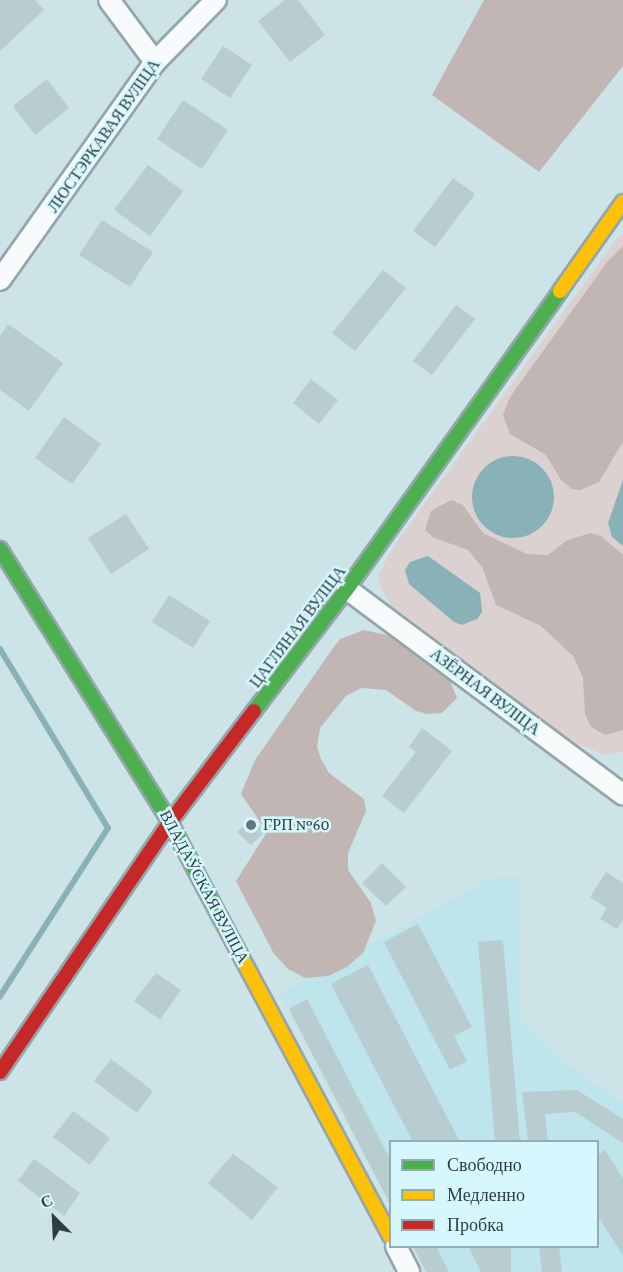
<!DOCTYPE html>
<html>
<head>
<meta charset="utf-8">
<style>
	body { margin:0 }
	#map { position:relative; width:623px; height:1272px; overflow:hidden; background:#cce3e8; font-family:"Crimson Pro",serif }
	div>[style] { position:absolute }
	.built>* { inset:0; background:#bee5ec }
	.green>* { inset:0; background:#dbd1d1 }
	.forest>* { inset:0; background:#c2b6b5 }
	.water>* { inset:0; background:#89b1b8 }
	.round { border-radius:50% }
	.stream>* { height:6px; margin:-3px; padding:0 3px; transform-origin:3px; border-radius:3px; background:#89b1b8 }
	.building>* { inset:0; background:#b9cccf }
	.roads { filter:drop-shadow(2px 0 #94a6a9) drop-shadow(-2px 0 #94a6a9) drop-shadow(0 2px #94a6a9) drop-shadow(0 -2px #94a6a9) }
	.street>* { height:20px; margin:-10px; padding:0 10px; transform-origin:10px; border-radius:10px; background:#f7fbfc }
	.fast>* { height:14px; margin:-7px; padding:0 7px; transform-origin:7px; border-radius:7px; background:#4caf50 }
	.slow>* { height:14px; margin:-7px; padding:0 7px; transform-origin:7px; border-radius:7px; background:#ffc107 }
	.jam>* { height:14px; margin:-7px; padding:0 7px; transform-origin:7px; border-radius:7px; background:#c62828 }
	.dots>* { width:16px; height:16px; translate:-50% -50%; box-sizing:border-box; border:3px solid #d5f7fd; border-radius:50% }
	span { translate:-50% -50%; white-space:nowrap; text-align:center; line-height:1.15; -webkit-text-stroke:5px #d5f7fd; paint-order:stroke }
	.street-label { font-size:16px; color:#2e3f42 }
	.poi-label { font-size:16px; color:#2e3f42 }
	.left { translate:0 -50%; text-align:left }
	.legend { position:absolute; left:389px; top:1140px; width:210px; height:108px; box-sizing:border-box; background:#d5f7fd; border:2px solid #92adb2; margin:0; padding:8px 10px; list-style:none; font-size:18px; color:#2e3f42 }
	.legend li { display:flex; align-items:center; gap:12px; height:30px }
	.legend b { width:30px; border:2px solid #92adb2 }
	.north { position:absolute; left:24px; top:1188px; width:60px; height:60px; -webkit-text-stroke:4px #d5f7fd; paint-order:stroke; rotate:336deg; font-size:16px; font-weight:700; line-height:24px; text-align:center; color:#2e3f42 }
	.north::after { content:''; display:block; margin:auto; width:21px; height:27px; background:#2e3f42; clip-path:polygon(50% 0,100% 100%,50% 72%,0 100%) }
</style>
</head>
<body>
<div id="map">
	<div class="built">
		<div style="clip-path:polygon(518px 876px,520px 1017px,562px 1061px,623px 1103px,623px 1272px,426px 1272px,413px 1247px,598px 1246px,598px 1142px,390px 1142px,390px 1204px,280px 994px,490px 879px)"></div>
	</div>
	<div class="green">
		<div style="clip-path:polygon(623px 235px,623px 752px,605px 755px,572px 742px,391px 605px,380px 587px,379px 574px,392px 549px,617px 238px)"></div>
	</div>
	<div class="forest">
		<div style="clip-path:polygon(484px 0,623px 0,623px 66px,539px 172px,432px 95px)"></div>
		<div style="clip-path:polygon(623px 246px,623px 442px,599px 482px,580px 490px,572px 489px,561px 480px,546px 455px,510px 434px,503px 415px,510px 397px,607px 262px)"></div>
		<div style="clip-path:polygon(451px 500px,463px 505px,483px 533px,527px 554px,548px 555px,566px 541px,590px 533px,601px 536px,623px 555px,623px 730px,605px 735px,591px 727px,585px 714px,583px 678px,573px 656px,541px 626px,496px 605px,482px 567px,468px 550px,434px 538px,425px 530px,431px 511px)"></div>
		<div style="clip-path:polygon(364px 630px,395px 637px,408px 647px,450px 681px,457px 698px,442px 713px,427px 714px,416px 711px,386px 690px,361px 688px,346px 696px,320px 728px,317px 747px,321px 759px,329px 773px,364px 799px,366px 811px,348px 853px,348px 870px,371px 903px,376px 921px,363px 953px,347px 967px,328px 976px,305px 978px,288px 969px,274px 954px,236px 881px,267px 832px,241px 794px,255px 760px,331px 651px,340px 639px)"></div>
	</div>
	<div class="water">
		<div class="round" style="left:472px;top:456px;width:82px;height:82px"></div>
		<div style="clip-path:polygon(623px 480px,623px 546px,612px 537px,608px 523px)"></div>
		<div style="clip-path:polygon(428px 556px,480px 593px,482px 612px,477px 619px,462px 625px,454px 622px,409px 584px,405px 570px,410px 562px)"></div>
	</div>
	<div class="stream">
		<div style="left:0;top:649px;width:209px;rotate:58.9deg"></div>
		<div style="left:108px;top:828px;width:200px;rotate:122.7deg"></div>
	</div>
	<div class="building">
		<div style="clip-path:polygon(0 0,35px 0,44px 10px,0 51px)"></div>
		<div style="clip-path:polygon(285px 0,298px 0,325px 35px,290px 62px,258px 21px)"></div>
		<div style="clip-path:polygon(223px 46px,252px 65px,230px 98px,201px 79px)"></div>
		<div style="clip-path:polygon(47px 79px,69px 108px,35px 135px,13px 106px)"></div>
		<div style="clip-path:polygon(183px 100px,228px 130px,202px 169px,157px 139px)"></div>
		<div style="clip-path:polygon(148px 165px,183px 191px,150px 236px,114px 210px)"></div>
		<div style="clip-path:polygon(453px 178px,475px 194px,435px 247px,413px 231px)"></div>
		<div style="clip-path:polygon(102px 220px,153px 252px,130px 287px,79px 255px)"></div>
		<div style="clip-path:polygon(383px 270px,406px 288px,355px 351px,332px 333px)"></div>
		<div style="clip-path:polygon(456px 305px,475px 319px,432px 375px,413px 361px)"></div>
		<div style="clip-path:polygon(8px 324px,63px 363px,29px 411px,0 390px,0 336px)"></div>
		<div style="clip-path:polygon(311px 379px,338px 400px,319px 424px,293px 403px)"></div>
		<div style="clip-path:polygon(64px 417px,101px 444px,72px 484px,35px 458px)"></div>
		<div style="clip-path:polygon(126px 514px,149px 549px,111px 574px,88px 538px)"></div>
		<div style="clip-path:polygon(169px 595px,210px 621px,193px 648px,152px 622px)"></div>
		<div style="clip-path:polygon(422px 728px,452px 751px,404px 813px,382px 796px,416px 752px,409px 747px)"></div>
		<div style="clip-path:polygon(251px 818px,265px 832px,251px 845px,237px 832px)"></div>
		<div style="clip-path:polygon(382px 863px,406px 887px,386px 906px,362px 883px)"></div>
		<div style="clip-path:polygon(606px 872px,623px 883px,623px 920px,617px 929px,600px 919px,607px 908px,590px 897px)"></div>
		<div style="clip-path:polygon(418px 924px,472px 1027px,454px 1036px,467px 1061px,450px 1070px,384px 942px)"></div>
		<div style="clip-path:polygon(503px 940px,520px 1142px,495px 1142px,478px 942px)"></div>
		<div style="clip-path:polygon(368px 965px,460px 1142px,413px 1142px,331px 984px)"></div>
		<div style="clip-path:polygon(156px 973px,181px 990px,160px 1020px,134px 1001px)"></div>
		<div style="clip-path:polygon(307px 999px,390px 1159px,390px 1204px,289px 1009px)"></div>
		<div style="clip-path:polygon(111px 1059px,153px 1091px,137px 1113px,94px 1081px)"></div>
		<div style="clip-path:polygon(577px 1090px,623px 1119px,623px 1143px,575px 1112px,545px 1114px,548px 1142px,528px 1142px,522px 1092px)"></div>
		<div style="clip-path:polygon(73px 1111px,110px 1138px,90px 1165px,53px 1137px)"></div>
		<div style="clip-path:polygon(605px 1150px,623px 1178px,623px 1256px,598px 1216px,598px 1155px)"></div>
		<div style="clip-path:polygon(233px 1154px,278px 1187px,252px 1220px,208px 1183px)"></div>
		<div style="clip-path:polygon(34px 1159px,80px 1193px,64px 1216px,18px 1181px)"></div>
		<div style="clip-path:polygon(413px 1246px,436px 1246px,449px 1272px,426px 1272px)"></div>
		<div style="clip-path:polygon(468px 1246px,511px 1246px,511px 1272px,481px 1272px)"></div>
		<div style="clip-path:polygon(539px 1246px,559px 1246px,562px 1272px,542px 1272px)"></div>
	</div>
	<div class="roads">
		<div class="street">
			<div style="left:109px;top:0;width:77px;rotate:53.4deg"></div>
			<div style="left:0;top:280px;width:267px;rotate:-54.6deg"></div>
			<div style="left:155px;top:62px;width:87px;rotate:-45.5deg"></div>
			<div style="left:347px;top:589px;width:344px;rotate:36.7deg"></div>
			<div style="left:396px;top:1246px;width:29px;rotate:63deg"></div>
		</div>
		<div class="fast">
			<div style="left:0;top:549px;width:322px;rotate:58.1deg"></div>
			<div style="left:170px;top:822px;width:110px;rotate:62.3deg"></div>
			<div style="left:254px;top:711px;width:153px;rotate:-52.7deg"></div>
			<div style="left:347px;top:589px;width:366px;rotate:-54.4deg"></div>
		</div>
		<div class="slow">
			<div style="left:560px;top:291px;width:109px;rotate:-54.7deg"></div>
			<div style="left:221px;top:919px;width:359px;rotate:61.9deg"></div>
		</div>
		<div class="jam">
			<div style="left:0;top:1072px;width:302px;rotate:-55.8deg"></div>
			<div style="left:170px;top:822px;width:139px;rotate:-52.9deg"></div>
		</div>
	</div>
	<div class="dots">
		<div style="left:251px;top:825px;background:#65787c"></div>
	</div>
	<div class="street-label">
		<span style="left:104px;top:136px;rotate:-55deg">ЛЮСТЭРКАВАЯ ВУЛІЦА</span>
		<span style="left:298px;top:627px;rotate:-53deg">ЦАГЛЯНАЯ ВУЛІЦА</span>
		<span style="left:485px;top:692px;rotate:37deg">АЗЁРНАЯ ВУЛІЦА</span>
		<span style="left:204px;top:887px;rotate:62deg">ВЛАДАЎСКАЯ ВУЛІЦА</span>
	</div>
	<div class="poi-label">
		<span class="left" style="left:263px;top:825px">ГРП №60</span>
	</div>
	<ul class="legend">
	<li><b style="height:8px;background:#4caf50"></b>Свободно</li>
	<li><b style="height:8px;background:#ffc107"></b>Медленно</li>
	<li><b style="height:8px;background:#c62828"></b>Пробка</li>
	</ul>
	<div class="north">С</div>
</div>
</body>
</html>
